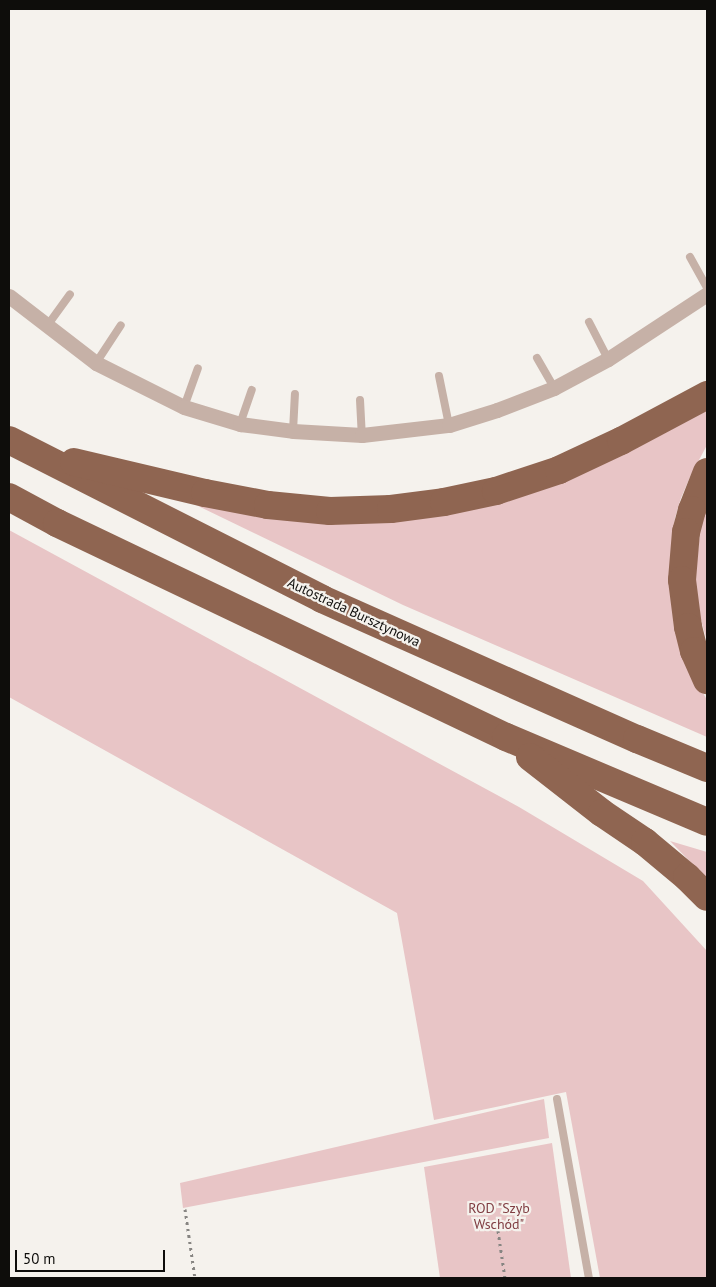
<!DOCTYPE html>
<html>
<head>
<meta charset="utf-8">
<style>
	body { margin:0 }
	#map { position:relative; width:716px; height:1287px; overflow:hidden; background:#f5f2ed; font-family:"PT Sans",sans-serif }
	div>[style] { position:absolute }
	.green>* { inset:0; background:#e8c5c6 }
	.path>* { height:3px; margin-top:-1.5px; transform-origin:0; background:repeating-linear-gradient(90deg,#878582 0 2.5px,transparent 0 6.5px) }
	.service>* { height:8px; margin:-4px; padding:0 4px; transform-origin:4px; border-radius:4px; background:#c6b1a7 }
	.minor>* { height:15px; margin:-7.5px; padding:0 7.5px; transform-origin:7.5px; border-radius:7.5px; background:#c6b1a7 }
	.motorway>* { height:28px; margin:-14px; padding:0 14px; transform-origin:14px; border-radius:14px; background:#8f6551 }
	span { translate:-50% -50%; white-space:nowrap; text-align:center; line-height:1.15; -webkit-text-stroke:4.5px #f5f2ed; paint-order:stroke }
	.street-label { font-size:14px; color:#0e0d0b }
	.park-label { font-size:14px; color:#803d42 }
	.frame { position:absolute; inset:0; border:10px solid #0e0d0b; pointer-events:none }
	.scale { position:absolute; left:15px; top:1250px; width:150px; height:22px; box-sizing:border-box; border:2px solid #0e0d0b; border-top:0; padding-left:6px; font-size:15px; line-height:18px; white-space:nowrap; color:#0e0d0b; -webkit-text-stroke:4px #f5f2ed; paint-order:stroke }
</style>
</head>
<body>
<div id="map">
	<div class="green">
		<div style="clip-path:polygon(707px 408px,707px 445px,690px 477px,681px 498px,675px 518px,672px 546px,702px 691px,707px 700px,707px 737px,403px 605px,194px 504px,394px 520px)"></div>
		<div style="clip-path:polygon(707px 502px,707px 641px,698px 610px,695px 578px,701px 523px)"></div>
		<div style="clip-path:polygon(9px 530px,519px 807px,643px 881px,707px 951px,707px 1278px,600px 1278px,566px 1092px,434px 1120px,397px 913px,9px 697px)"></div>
		<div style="clip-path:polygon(670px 841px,707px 852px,707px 879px)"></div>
		<div style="clip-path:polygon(544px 1099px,549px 1138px,183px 1208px,180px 1183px)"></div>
		<div style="clip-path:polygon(552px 1143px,571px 1278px,440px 1278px,424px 1167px)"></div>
	</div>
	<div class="path">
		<div style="left:185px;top:1209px;width:70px;rotate:81.8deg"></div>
		<div style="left:497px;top:1224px;width:55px;rotate:81.6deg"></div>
	</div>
	<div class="service">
		<div style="left:690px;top:257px;width:35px;rotate:61deg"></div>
		<div style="left:589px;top:322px;width:42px;rotate:62.8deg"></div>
		<div style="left:47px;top:326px;width:39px;rotate:-54deg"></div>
		<div style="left:537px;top:358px;width:34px;rotate:60deg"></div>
		<div style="left:96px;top:363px;width:45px;rotate:-56.7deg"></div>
		<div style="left:439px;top:376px;width:50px;rotate:78.5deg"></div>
		<div style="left:360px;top:400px;width:35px;rotate:87deg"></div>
		<div style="left:184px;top:407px;width:41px;rotate:-70.3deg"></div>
		<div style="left:240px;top:424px;width:36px;rotate:-71deg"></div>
		<div style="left:293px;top:431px;width:37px;rotate:-87deg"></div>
		<div style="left:557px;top:1099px;width:182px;rotate:79.9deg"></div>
	</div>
	<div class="minor">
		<div style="left:9px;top:296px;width:110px;rotate:37.6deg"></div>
		<div style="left:96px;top:363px;width:98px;rotate:26.6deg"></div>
		<div style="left:184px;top:407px;width:59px;rotate:16.9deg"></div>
		<div style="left:240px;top:424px;width:53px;rotate:7.5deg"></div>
		<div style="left:293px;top:431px;width:69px;rotate:3.3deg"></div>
		<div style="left:362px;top:435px;width:88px;rotate:-6.6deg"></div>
		<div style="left:449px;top:425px;width:50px;rotate:-17.4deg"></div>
		<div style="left:497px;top:410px;width:61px;rotate:-21.1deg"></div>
		<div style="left:554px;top:388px;width:61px;rotate:-28.2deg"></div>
		<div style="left:608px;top:359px;width:118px;rotate:-33.3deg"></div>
	</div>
	<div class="motorway">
		<div style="left:9px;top:440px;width:351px;rotate:26.9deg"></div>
		<div style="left:322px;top:599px;width:345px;rotate:24deg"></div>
		<div style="left:637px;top:739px;width:76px;rotate:22.5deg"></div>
		<div style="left:74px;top:462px;width:135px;rotate:13.3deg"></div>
		<div style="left:205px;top:493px;width:64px;rotate:10.8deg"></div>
		<div style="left:268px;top:505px;width:62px;rotate:5.5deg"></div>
		<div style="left:330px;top:511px;width:61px;rotate:-1.9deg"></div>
		<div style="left:391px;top:509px;width:53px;rotate:-7.5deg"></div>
		<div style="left:444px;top:502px;width:53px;rotate:-11.9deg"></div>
		<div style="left:496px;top:491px;width:66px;rotate:-18.4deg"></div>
		<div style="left:559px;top:470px;width:68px;rotate:-25.1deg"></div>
		<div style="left:621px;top:441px;width:98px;rotate:-28.1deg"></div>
		<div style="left:707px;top:472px;width:41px;rotate:111.5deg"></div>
		<div style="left:692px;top:510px;width:23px;rotate:105deg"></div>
		<div style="left:686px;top:532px;width:48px;rotate:94.8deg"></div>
		<div style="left:682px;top:580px;width:47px;rotate:82.7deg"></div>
		<div style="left:688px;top:627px;width:25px;rotate:76deg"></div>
		<div style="left:694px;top:651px;width:32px;rotate:66deg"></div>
		<div style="left:9px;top:497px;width:55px;rotate:28.4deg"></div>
		<div style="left:57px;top:523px;width:497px;rotate:25.5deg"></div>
		<div style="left:506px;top:737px;width:218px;rotate:22.9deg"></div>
		<div style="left:530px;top:757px;width:91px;rotate:37.9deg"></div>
		<div style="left:602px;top:813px;width:52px;rotate:34deg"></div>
		<div style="left:645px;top:842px;width:55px;rotate:39.8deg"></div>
		<div style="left:687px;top:877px;width:28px;rotate:45deg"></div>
	</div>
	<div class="street-label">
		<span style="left:354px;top:612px;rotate:25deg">Autostrada Bursztynowa</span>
	</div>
	<div class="park-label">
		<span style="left:499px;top:1216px">ROD "Szyb<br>Wschód"</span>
	</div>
	<div class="frame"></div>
	<div class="scale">50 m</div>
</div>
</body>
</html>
